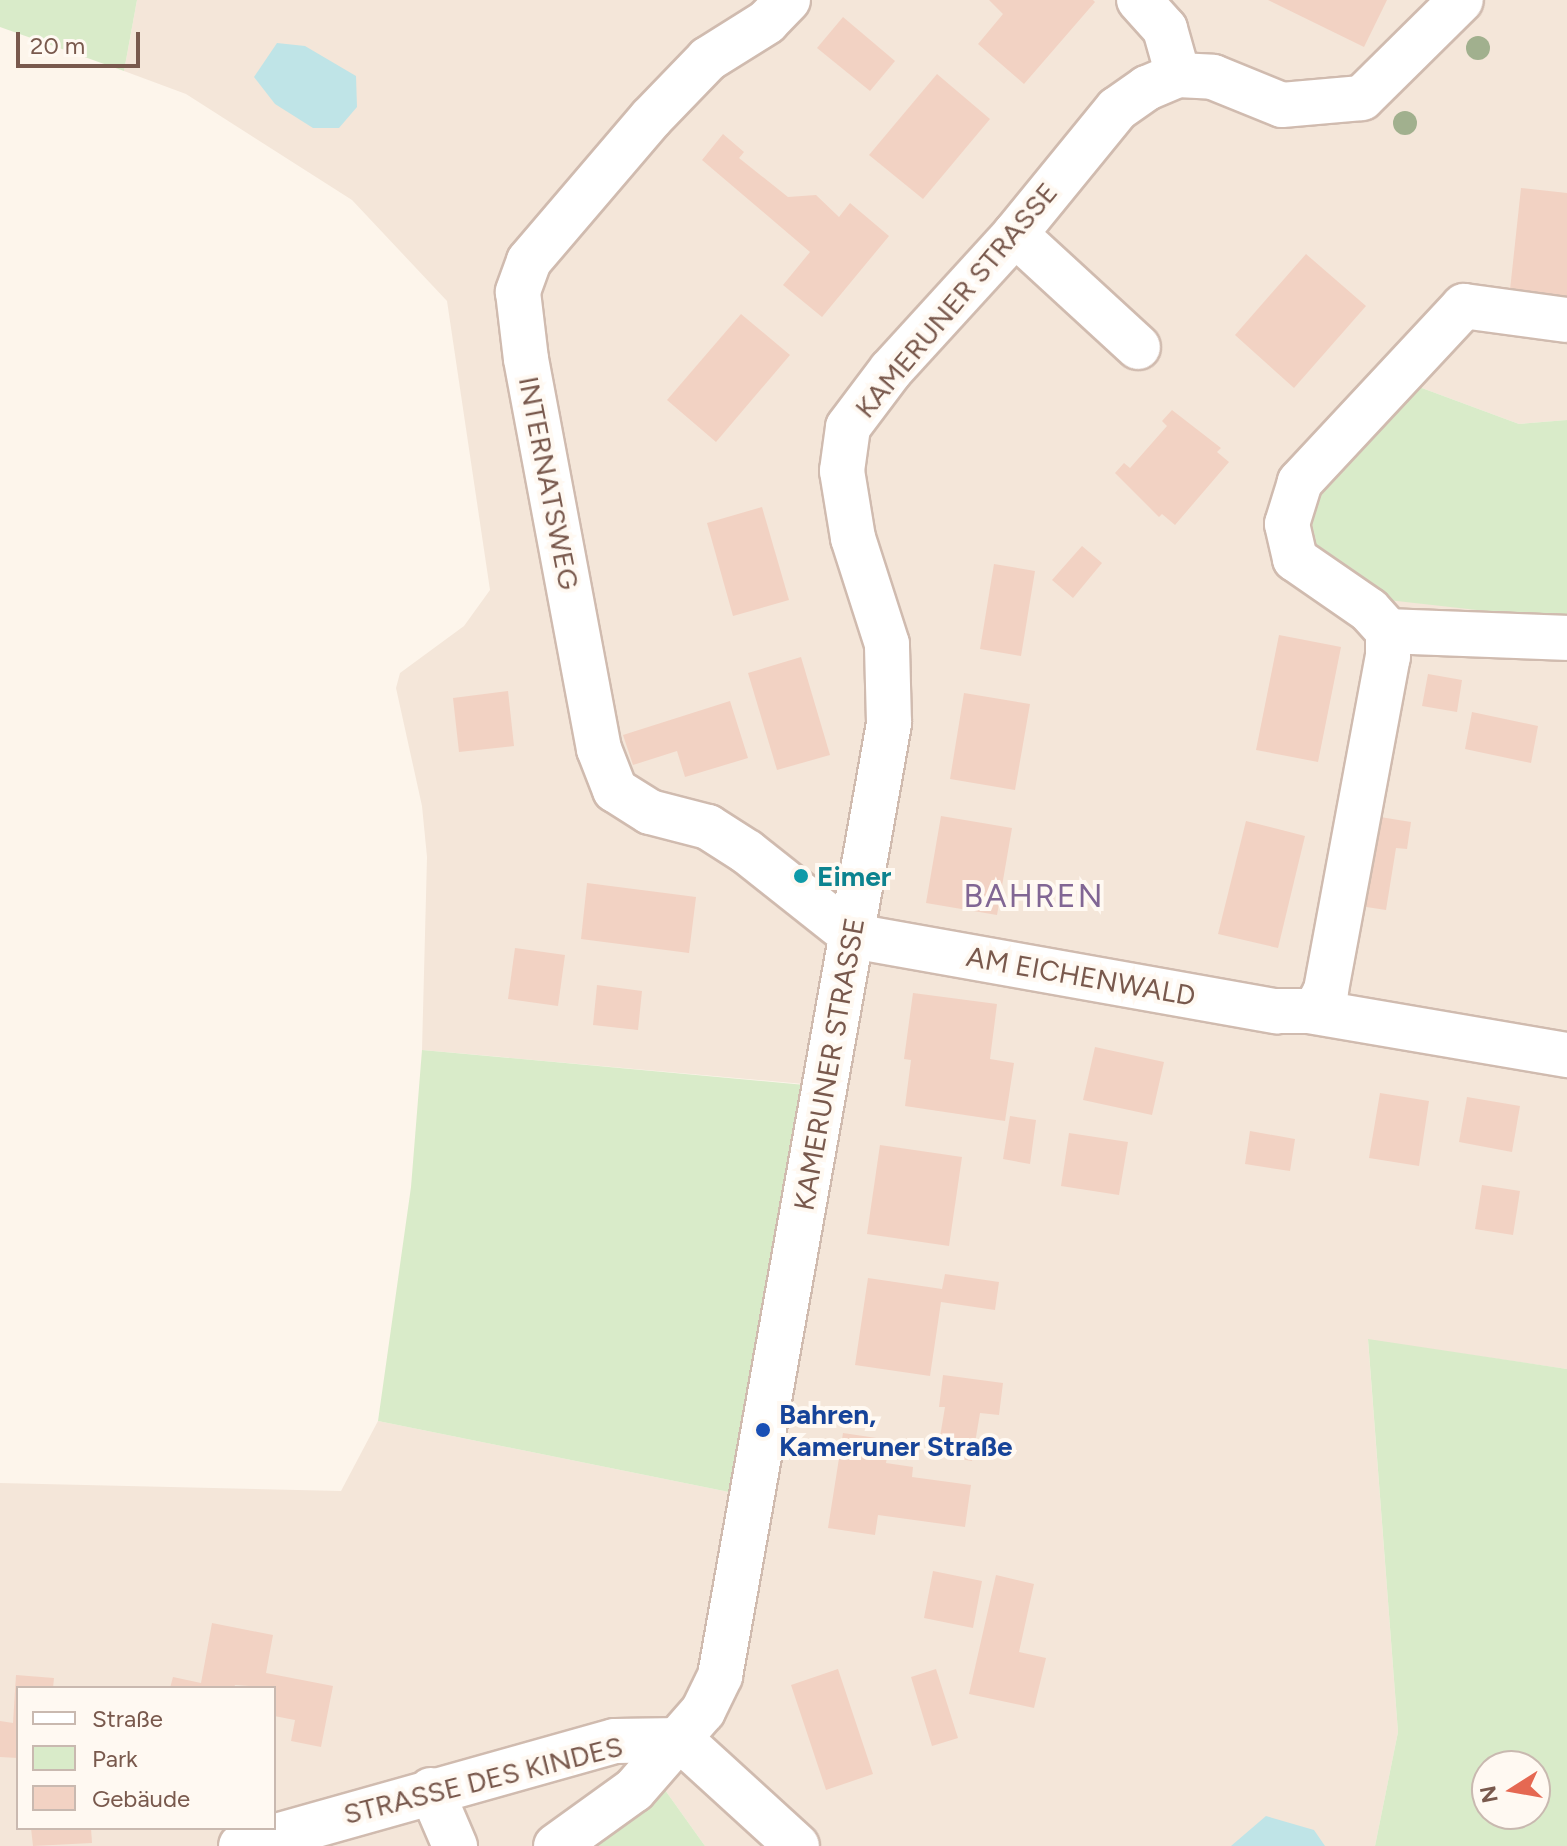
<!DOCTYPE html>
<html>
<head>
<meta charset="utf-8">
<style>
	body { margin:0 }
	#map { position:relative; width:1567px; height:1846px; overflow:hidden; background:#fdf5eb; font-family:Figtree,sans-serif }
	div>[style] { position:absolute }
	.residential>* { inset:0; background:#f4e6d9 }
	.green>* { inset:0; background:#d9ebc9 }
	.water>* { inset:0; background:#bfe4e7 }
	.building>* { inset:0; background:#f2d2c3 }
	.roads { filter:drop-shadow(2px 0 #d0bbaf) drop-shadow(-2px 0 #d0bbaf) drop-shadow(0 2px #d0bbaf) drop-shadow(0 -2px #d0bbaf) }
	.minor>* { height:44px; margin:-22px; padding:0 22px; transform-origin:22px; border-radius:22px; background:#fff }
	.trees>* { width:24px; height:24px; margin:-12px; border-radius:50%; background:#a1b08e }
	.dots>* { width:22px; height:22px; translate:-50% -50%; box-sizing:border-box; border:4px solid #fff9f2; border-radius:50% }
	span { translate:-50% -50%; white-space:nowrap; text-align:center; line-height:1.15; -webkit-text-stroke:8px #fff9f2; paint-order:stroke }
	.street-label { font-size:28px; color:#79594d }
	.culture-label { font-size:28px; color:#0d838f; font-weight:700 }
	.left { translate:0 -50%; text-align:left }
	.transit-label { font-size:28px; color:#164399; font-weight:700 }
	.quarter-label { font-size:32px; color:#816694; letter-spacing:2px }
	.legend { position:absolute; left:16px; top:1686px; width:260px; height:144px; box-sizing:border-box; background:#fff9f2; border:2px solid #c9b9b0; margin:0; padding:10px 14px; list-style:none; font-size:24px; color:#79594d }
	.legend li { display:flex; align-items:center; gap:16px; height:40px }
	.legend b { width:40px; border:2px solid #c9b9b0 }
	.north { position:absolute; left:1471px; top:1750px; width:80px; height:80px; box-sizing:border-box; background:#fff9f2; border:2px solid #c9b9b0; border-radius:50%; rotate:259deg; font-size:22px; font-weight:700; line-height:32px; text-align:center; color:#79594d }
	.north::after { content:''; display:block; margin:auto; width:28px; height:36px; background:#e56852; clip-path:polygon(50% 0,100% 100%,50% 72%,0 100%) }
	.scale { position:absolute; left:16px; top:32px; width:124px; height:36px; box-sizing:border-box; border:4px solid #79594d; border-top:0; padding-left:10px; font-size:24px; line-height:28px; white-space:nowrap; color:#79594d; -webkit-text-stroke:6px #fff9f2; paint-order:stroke }
</style>
</head>
<body>
<div id="map">
	<div class="residential">
		<div style="clip-path:polygon(evenodd,137px 0,1567px 0,1567px 420px,1519px 424px,1411px 384px,1567px 620px,1567px 1369px,1368px 1340px,1398px 1732px,1375px 1846px,705px 1846px,665px 1790px,587px 1846px,0 1846px,0 1483px,341px 1491px,378px 1421px,729px 1492px,804px 1084px,422px 1050px,427px 857px,422px 806px,396px 688px,400px 673px,464px 626px,490px 590px,447px 301px,352px 200px,186px 94px,124px 71px,137px 0,18px 1688px,274px 1688px,274px 1828px,18px 1828px,18px 1688px)"></div>
	</div>
	<div class="green">
		<div style="clip-path:polygon(0 0,137px 0,124px 71px,0 27px)"></div>
		<div style="clip-path:polygon(1411px 384px,1519px 424px,1567px 420px,1567px 620px,1370px 598px,1320px 557px,1302px 523px,1321px 479px)"></div>
		<div style="clip-path:polygon(422px 1050px,805px 1085px,729px 1492px,378px 1421px,411px 1187px)"></div>
		<div style="clip-path:polygon(evenodd,1368px 1339px,1567px 1369px,1567px 1846px,1375px 1846px,1398px 1732px,1368px 1339px,1487px 1766px,1535px 1766px,1535px 1814px,1487px 1814px,1487px 1766px)"></div>
		<div style="clip-path:polygon(665px 1790px,705px 1846px,587px 1846px)"></div>
	</div>
	<div class="water">
		<div style="clip-path:polygon(277px 43px,305px 46px,356px 76px,357px 107px,339px 128px,313px 128px,275px 104px,254px 77px)"></div>
		<div style="clip-path:polygon(1266px 1816px,1314px 1830px,1325px 1846px,1231px 1846px)"></div>
	</div>
	<div class="building">
		<div style="clip-path:polygon(989px 0,1093px 0,1095px 2px,1024px 84px,978px 44px,1003px 14px)"></div>
		<div style="clip-path:polygon(1268px 0,1387px 0,1364px 47px)"></div>
		<div style="clip-path:polygon(843px 17px,895px 61px,870px 91px,817px 48px)"></div>
		<div style="clip-path:polygon(937px 74px,990px 119px,923px 199px,869px 155px)"></div>
		<div style="clip-path:polygon(723px 134px,744px 152px,739px 158px,788px 197px,816px 195px,839px 217px,850px 203px,889px 236px,822px 317px,783px 285px,810px 252px,702px 160px)"></div>
		<div style="clip-path:polygon(1521px 188px,1567px 193px,1567px 296px,1510px 290px)"></div>
		<div style="clip-path:polygon(1306px 254px,1366px 306px,1294px 388px,1235px 335px)"></div>
		<div style="clip-path:polygon(741px 314px,790px 355px,716px 442px,667px 400px)"></div>
		<div style="clip-path:polygon(1172px 410px,1221px 448px,1217px 452px,1229px 462px,1175px 525px,1162px 514px,1159px 517px,1115px 473px,1124px 463px,1130px 468px,1167px 426px,1162px 421px)"></div>
		<div style="clip-path:polygon(762px 507px,789px 600px,733px 616px,707px 523px)"></div>
		<div style="clip-path:polygon(1082px 546px,1102px 563px,1073px 598px,1052px 580px)"></div>
		<div style="clip-path:polygon(994px 564px,1035px 571px,1021px 656px,980px 649px)"></div>
		<div style="clip-path:polygon(1279px 635px,1341px 647px,1318px 762px,1256px 750px)"></div>
		<div style="clip-path:polygon(801px 657px,830px 755px,777px 770px,748px 673px)"></div>
		<div style="clip-path:polygon(1428px 674px,1462px 680px,1457px 712px,1422px 706px)"></div>
		<div style="clip-path:polygon(508px 691px,514px 746px,459px 752px,453px 698px)"></div>
		<div style="clip-path:polygon(964px 693px,1030px 704px,1015px 790px,950px 779px)"></div>
		<div style="clip-path:polygon(730px 701px,748px 758px,685px 777px,677px 751px,633px 765px,623px 735px)"></div>
		<div style="clip-path:polygon(1472px 712px,1538px 726px,1531px 763px,1465px 749px)"></div>
		<div style="clip-path:polygon(941px 816px,1012px 828px,997px 915px,926px 903px)"></div>
		<div style="clip-path:polygon(1374px 816px,1411px 822px,1407px 849px,1396px 848px,1386px 910px,1360px 906px)"></div>
		<div style="clip-path:polygon(1246px 821px,1305px 836px,1278px 948px,1218px 934px)"></div>
		<div style="clip-path:polygon(587px 883px,696px 897px,689px 953px,581px 939px)"></div>
		<div style="clip-path:polygon(515px 948px,565px 955px,558px 1006px,508px 999px)"></div>
		<div style="clip-path:polygon(597px 985px,642px 991px,638px 1030px,593px 1025px)"></div>
		<div style="clip-path:polygon(913px 993px,997px 1004px,990px 1059px,1014px 1063px,1005px 1121px,905px 1106px,911px 1060px,904px 1059px)"></div>
		<div style="clip-path:polygon(1095px 1047px,1164px 1062px,1152px 1115px,1083px 1100px)"></div>
		<div style="clip-path:polygon(1380px 1093px,1429px 1101px,1419px 1166px,1369px 1158px)"></div>
		<div style="clip-path:polygon(1467px 1097px,1520px 1106px,1512px 1152px,1459px 1142px)"></div>
		<div style="clip-path:polygon(1010px 1116px,1036px 1120px,1030px 1164px,1003px 1159px)"></div>
		<div style="clip-path:polygon(1250px 1131px,1295px 1139px,1290px 1171px,1245px 1164px)"></div>
		<div style="clip-path:polygon(1069px 1133px,1128px 1142px,1119px 1195px,1061px 1186px)"></div>
		<div style="clip-path:polygon(880px 1145px,962px 1157px,949px 1246px,867px 1234px)"></div>
		<div style="clip-path:polygon(1482px 1185px,1520px 1191px,1513px 1235px,1475px 1229px)"></div>
		<div style="clip-path:polygon(945px 1274px,999px 1282px,995px 1310px,941px 1302px,930px 1376px,855px 1365px,868px 1278px,942px 1289px)"></div>
		<div style="clip-path:polygon(943px 1375px,1003px 1383px,999px 1415px,980px 1413px,972px 1461px,937px 1455px,945px 1407px,939px 1407px)"></div>
		<div style="clip-path:polygon(843px 1433px,890px 1440px,886px 1463px,913px 1467px,912px 1477px,971px 1485px,965px 1527px,878px 1515px,875px 1535px,828px 1528px)"></div>
		<div style="clip-path:polygon(933px 1571px,982px 1581px,973px 1628px,924px 1618px)"></div>
		<div style="clip-path:polygon(996px 1575px,1034px 1584px,1019px 1652px,1046px 1658px,1034px 1708px,969px 1694px)"></div>
		<div style="clip-path:polygon(212px 1623px,273px 1635px,266px 1673px,333px 1686px,321px 1747px,291px 1741px,295px 1720px,274px 1716px,274px 1688px,235px 1685px,234px 1688px,170px 1688px,173px 1677px,201px 1683px)"></div>
		<div style="clip-path:polygon(838px 1669px,873px 1774px,826px 1790px,791px 1685px)"></div>
		<div style="clip-path:polygon(936px 1669px,958px 1738px,932px 1746px,911px 1677px)"></div>
		<div style="clip-path:polygon(16px 1675px,54px 1678px,53px 1688px,18px 1688px,18px 1758px,0 1757px,0 1721px,13px 1723px)"></div>
		<div style="clip-path:polygon(31px 1828px,91px 1828px,92px 1843px,33px 1846px)"></div>
	</div>
	<div class="roads">
		<div class="minor">
			<div style="left:788px;top:0;width:30px;rotate:134deg"></div>
			<div style="left:767px;top:22px;width:70px;rotate:147.9deg"></div>
			<div style="left:708px;top:59px;width:82px;rotate:134deg"></div>
			<div style="left:651px;top:118px;width:188px;rotate:130.5deg"></div>
			<div style="left:529px;top:261px;width:33px;rotate:110deg"></div>
			<div style="left:518px;top:292px;width:67px;rotate:83.2deg"></div>
			<div style="left:526px;top:359px;width:397px;rotate:79.4deg"></div>
			<div style="left:599px;top:749px;width:44px;rotate:68.7deg"></div>
			<div style="left:615px;top:790px;width:41px;rotate:32.2deg"></div>
			<div style="left:650px;top:812px;width:60px;rotate:14.5deg"></div>
			<div style="left:708px;top:827px;width:46px;rotate:32.7deg"></div>
			<div style="left:747px;top:852px;width:135px;rotate:38.4deg"></div>
			<div style="left:853px;top:936px;width:430px;rotate:10.1deg"></div>
			<div style="left:1276px;top:1011px;width:33px"></div>
			<div style="left:1309px;top:1011px;width:262px;rotate:9.7deg"></div>
			<div style="left:1139px;top:0;width:39px;rotate:48deg"></div>
			<div style="left:1165px;top:29px;width:48px;rotate:74.2deg"></div>
			<div style="left:1015px;top:234px;width:167px;rotate:42.6deg"></div>
			<div style="left:1567px;top:320px;width:104px;rotate:-172.3deg"></div>
			<div style="left:1464px;top:306px;width:241px;rotate:133deg"></div>
			<div style="left:1300px;top:482px;width:44px;rotate:107.2deg"></div>
			<div style="left:1287px;top:524px;width:36px;rotate:77deg"></div>
			<div style="left:1295px;top:559px;width:90px;rotate:34.6deg"></div>
			<div style="left:1369px;top:610px;width:28px;rotate:48deg"></div>
			<div style="left:1388px;top:631px;width:179px;rotate:2.2deg"></div>
			<div style="left:1309px;top:1011px;width:12px;rotate:-35deg"></div>
			<div style="left:1319px;top:1004px;width:16px;rotate:-63deg"></div>
			<div style="left:1326px;top:990px;width:339px;rotate:-79.5deg"></div>
			<div style="left:1388px;top:657px;width:26px;rotate:-90deg"></div>
			<div style="left:681px;top:1740px;width:157px;rotate:42.4deg"></div>
			<div style="left:431px;top:1790px;width:61px;rotate:66.8deg"></div>
			<div style="left:241px;top:1846px;width:388px;rotate:-15.7deg"></div>
			<div style="left:615px;top:1741px;width:66px;rotate:-0.9deg"></div>
			<div style="left:556px;top:1846px;width:96px;rotate:-35.7deg"></div>
			<div style="left:634px;top:1790px;width:105px;rotate:-48.9deg"></div>
			<div style="left:703px;top:1711px;width:39px;rotate:-64deg"></div>
			<div style="left:720px;top:1676px;width:968px;rotate:-79.94deg"></div>
			<div style="left:889px;top:723px;width:79px;rotate:-91.5deg"></div>
			<div style="left:887px;top:644px;width:111px;rotate:-107.8deg"></div>
			<div style="left:853px;top:538px;width:68px;rotate:-99.3deg"></div>
			<div style="left:842px;top:471px;width:44px;rotate:-82.2deg"></div>
			<div style="left:848px;top:427px;width:71px;rotate:-53deg"></div>
			<div style="left:891px;top:370px;width:184px;rotate:-47.6deg"></div>
			<div style="left:1015px;top:234px;width:161px;rotate:-50.8deg"></div>
			<div style="left:1117px;top:109px;width:37px;rotate:-35deg"></div>
			<div style="left:1147px;top:88px;width:34px;rotate:-23deg"></div>
			<div style="left:1178px;top:75px;width:35px;rotate:3deg"></div>
			<div style="left:1213px;top:77px;width:74px;rotate:22.1deg"></div>
			<div style="left:1282px;top:105px;width:80px;rotate:-5deg"></div>
			<div style="left:1362px;top:98px;width:139px;rotate:-44.7deg"></div>
		</div>
	</div>
	<div class="trees">
		<div style="left:1478px;top:48px"></div>
		<div style="left:1405px;top:123px"></div>
	</div>
	<div class="dots">
		<div style="left:801px;top:876px;background:#0f9aa8"></div>
		<div style="left:763px;top:1430px;background:#1a4fb4"></div>
	</div>
	<div class="street-label">
		<span style="left:956px;top:300px;rotate:-50deg">KAMERUNER STRASSE</span>
		<span style="left:549px;top:483px;rotate:79deg">INTERNATSWEG</span>
		<span style="left:1081px;top:976px;rotate:10deg">AM EICHENWALD</span>
		<span style="left:829px;top:1064px;rotate:-80deg">KAMERUNER STRASSE</span>
		<span style="left:483px;top:1780px;rotate:-14deg">STRASSE DES KINDES</span>
	</div>
	<div class="culture-label">
		<span class="left" style="left:817px;top:876px">Eimer</span>
	</div>
	<div class="transit-label">
		<span class="left" style="left:779px;top:1430px">Bahren,<br>Kameruner Straße</span>
	</div>
	<div class="quarter-label">
		<span style="left:1034px;top:896px">BAHREN</span>
	</div>
	<ul class="legend">
	<li><b style="height:10px;background:#fff"></b>Straße</li>
	<li><b style="height:22px;background:#d9ebc9"></b>Park</li>
	<li><b style="height:22px;background:#f2d2c3"></b>Gebäude</li>
	</ul>
	<div class="north">N</div>
	<div class="scale">20 m</div>
</div>
</body>
</html>
